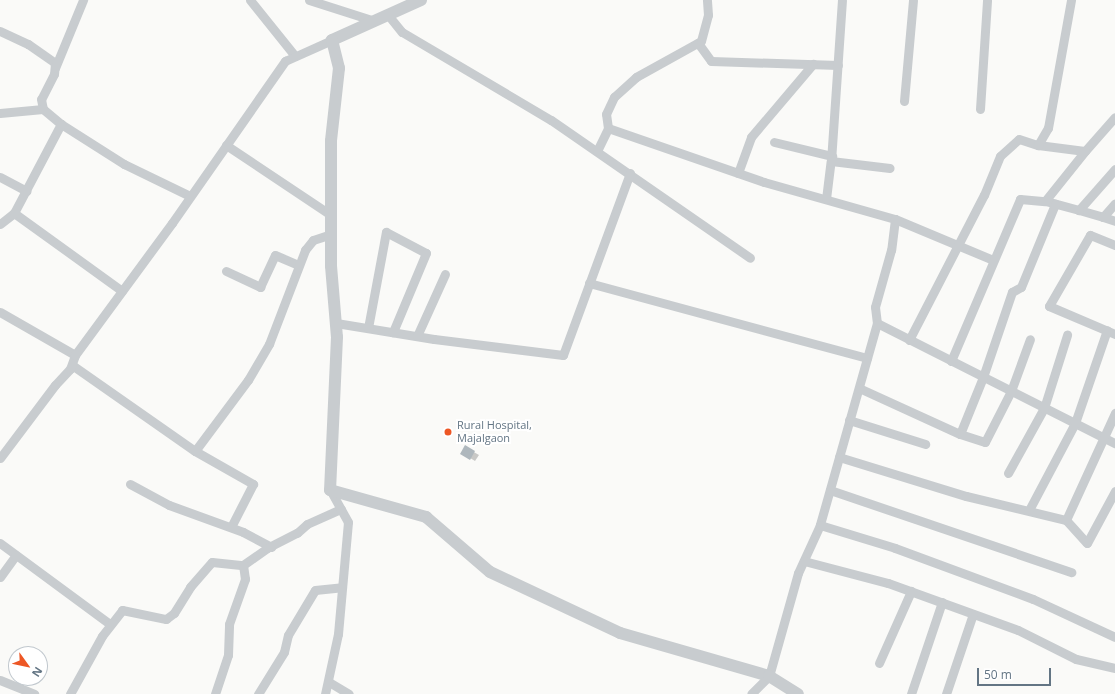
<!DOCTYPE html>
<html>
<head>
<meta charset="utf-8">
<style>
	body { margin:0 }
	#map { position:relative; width:1115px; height:694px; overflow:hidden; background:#fafaf8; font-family:"Open Sans",sans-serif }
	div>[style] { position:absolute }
	.shadow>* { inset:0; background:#0003 }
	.building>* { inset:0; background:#aeb7bd }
	.minor>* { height:9px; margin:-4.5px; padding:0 4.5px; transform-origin:4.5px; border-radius:4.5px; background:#c8cccf }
	.tertiary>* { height:12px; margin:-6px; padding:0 6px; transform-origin:6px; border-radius:6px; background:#c8cccf }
	.dots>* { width:11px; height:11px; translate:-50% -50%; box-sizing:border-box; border:2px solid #fff; border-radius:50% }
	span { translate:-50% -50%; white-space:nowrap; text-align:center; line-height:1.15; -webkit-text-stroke:4px #fff; paint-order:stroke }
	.poi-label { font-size:11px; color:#637584 }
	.left { translate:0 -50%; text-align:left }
	.north { position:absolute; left:8px; top:646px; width:40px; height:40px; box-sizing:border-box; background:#fff; border:1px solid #c1c8ce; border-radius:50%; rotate:123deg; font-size:11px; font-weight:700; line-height:16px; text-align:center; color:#637584 }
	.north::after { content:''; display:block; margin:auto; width:14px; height:18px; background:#ed5725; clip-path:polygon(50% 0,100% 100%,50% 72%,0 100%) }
	.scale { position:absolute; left:977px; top:668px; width:74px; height:18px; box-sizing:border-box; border:2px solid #637584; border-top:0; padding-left:5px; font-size:12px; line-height:14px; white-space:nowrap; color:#637584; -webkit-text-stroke:3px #fff; paint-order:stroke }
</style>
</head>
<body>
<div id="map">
	<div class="shadow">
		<div style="clip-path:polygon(465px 447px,479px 455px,475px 461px,462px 453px)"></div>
	</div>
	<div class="building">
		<div style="clip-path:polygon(465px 445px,475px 451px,470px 460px,460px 454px)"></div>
	</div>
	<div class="minor">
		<div style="left:250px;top:0;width:72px;rotate:51.2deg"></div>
		<div style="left:309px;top:0;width:69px;rotate:17.7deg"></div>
		<div style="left:388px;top:15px;width:22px;rotate:51deg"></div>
		<div style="left:402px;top:32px;width:173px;rotate:30.6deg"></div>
		<div style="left:551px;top:120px;width:242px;rotate:34.7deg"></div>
		<div style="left:0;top:31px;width:31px;rotate:25deg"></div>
		<div style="left:28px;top:44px;width:33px;rotate:35deg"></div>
		<div style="left:55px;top:63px;width:11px;rotate:95deg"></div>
		<div style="left:54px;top:74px;width:28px;rotate:117deg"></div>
		<div style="left:41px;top:99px;width:10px;rotate:79deg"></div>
		<div style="left:43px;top:109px;width:23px;rotate:40deg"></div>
		<div style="left:61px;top:124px;width:75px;rotate:32.4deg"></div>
		<div style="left:124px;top:164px;width:73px;rotate:25.9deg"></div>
		<div style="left:698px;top:43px;width:22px;rotate:54deg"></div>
		<div style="left:711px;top:61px;width:127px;rotate:1.8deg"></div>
		<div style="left:55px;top:68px;width:74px;rotate:-67.6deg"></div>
		<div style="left:904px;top:101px;width:101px;rotate:-84.9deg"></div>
		<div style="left:980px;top:109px;width:109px;rotate:-86.3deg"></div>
		<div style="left:0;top:113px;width:43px;rotate:-5.3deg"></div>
		<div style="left:608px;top:128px;width:165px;rotate:19.1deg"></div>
		<div style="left:764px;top:182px;width:136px;rotate:15.8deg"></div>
		<div style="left:895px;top:219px;width:31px;rotate:97deg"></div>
		<div style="left:891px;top:250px;width:59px;rotate:105.7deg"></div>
		<div style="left:875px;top:307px;width:16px;rotate:83deg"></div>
		<div style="left:877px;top:323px;width:210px;rotate:105.8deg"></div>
		<div style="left:820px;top:525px;width:53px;rotate:114.6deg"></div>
		<div style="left:798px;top:573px;width:107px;rotate:105.7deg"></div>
		<div style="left:769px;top:676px;width:25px;rotate:135deg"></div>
		<div style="left:774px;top:142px;width:60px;rotate:13.6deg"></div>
		<div style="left:226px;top:145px;width:126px;rotate:33.7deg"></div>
		<div style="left:1038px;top:145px;width:47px;rotate:7.3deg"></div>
		<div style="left:1085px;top:151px;width:45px;rotate:-48.6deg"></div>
		<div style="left:597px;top:151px;width:25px;rotate:-64deg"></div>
		<div style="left:608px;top:128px;width:14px;rotate:-98deg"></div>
		<div style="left:606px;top:114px;width:19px;rotate:-65deg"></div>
		<div style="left:614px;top:97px;width:30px;rotate:-42deg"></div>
		<div style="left:636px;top:77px;width:74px;rotate:-29deg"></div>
		<div style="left:701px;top:41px;width:27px;rotate:-75deg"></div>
		<div style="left:708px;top:15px;width:15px;rotate:-94deg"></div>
		<div style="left:831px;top:161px;width:59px;rotate:6.8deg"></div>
		<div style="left:1115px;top:169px;width:55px;rotate:131.3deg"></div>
		<div style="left:1079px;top:210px;width:25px;rotate:16deg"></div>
		<div style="left:1103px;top:217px;width:18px;rotate:-49deg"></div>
		<div style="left:738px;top:173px;width:38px;rotate:-70deg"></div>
		<div style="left:751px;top:137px;width:96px;rotate:-49.7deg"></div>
		<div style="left:0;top:177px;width:30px;rotate:28deg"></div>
		<div style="left:826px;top:199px;width:38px;rotate:-83deg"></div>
		<div style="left:831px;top:161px;width:161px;rotate:-86.1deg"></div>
		<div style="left:1079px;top:210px;width:35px;rotate:-165deg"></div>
		<div style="left:1045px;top:201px;width:64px;rotate:-51.3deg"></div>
		<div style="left:14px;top:213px;width:133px;rotate:35.8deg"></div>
		<div style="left:1103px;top:217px;width:13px;rotate:18deg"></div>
		<div style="left:895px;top:219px;width:106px;rotate:22.7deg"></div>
		<div style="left:0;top:224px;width:18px;rotate:-38deg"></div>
		<div style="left:14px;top:213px;width:101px;rotate:-62.2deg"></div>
		<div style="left:1115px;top:245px;width:27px;rotate:-158deg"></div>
		<div style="left:1090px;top:235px;width:82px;rotate:120deg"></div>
		<div style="left:1049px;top:306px;width:72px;rotate:23deg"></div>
		<div style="left:226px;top:271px;width:38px;rotate:25deg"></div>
		<div style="left:260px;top:287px;width:35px;rotate:-65deg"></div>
		<div style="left:275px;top:255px;width:25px;rotate:23deg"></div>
		<div style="left:589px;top:283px;width:288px;rotate:15.1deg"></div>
		<div style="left:0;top:312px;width:86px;rotate:29.8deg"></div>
		<div style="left:336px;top:323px;width:99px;rotate:9.3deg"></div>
		<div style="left:434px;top:339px;width:130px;rotate:7.1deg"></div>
		<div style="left:563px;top:355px;width:194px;rotate:-69.8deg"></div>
		<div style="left:877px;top:323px;width:267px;rotate:26.8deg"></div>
		<div style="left:368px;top:328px;width:98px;rotate:-79.4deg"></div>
		<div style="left:386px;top:232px;width:45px;rotate:27.7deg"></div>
		<div style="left:426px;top:253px;width:86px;rotate:112.7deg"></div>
		<div style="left:417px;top:336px;width:68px;rotate:-65.7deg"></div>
		<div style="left:909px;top:340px;width:163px;rotate:-62.7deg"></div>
		<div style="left:984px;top:195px;width:42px;rotate:-67.7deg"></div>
		<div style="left:1000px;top:156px;width:25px;rotate:-42deg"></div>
		<div style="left:1019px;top:139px;width:20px;rotate:18deg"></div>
		<div style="left:1038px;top:145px;width:20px;rotate:-60deg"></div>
		<div style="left:1048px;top:128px;width:130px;rotate:-79.8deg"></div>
		<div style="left:951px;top:361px;width:176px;rotate:-66.9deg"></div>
		<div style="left:1020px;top:199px;width:25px;rotate:5deg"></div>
		<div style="left:72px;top:365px;width:150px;rotate:35deg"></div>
		<div style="left:195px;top:451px;width:67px;rotate:29.6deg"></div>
		<div style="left:253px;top:484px;width:48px;rotate:117.1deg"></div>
		<div style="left:859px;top:388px;width:111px;rotate:24.5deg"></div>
		<div style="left:960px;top:434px;width:61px;rotate:-68deg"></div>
		<div style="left:983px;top:377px;width:90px;rotate:-71.2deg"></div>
		<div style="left:1012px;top:292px;width:10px;rotate:-29deg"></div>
		<div style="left:1021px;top:287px;width:90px;rotate:-67.7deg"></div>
		<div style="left:849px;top:420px;width:80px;rotate:17.5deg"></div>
		<div style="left:960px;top:434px;width:26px;rotate:18deg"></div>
		<div style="left:985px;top:442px;width:57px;rotate:-63deg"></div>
		<div style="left:1011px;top:391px;width:55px;rotate:-69.9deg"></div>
		<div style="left:195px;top:451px;width:89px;rotate:-53.3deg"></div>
		<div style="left:248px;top:380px;width:42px;rotate:-59.7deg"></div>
		<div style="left:269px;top:344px;width:101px;rotate:-69deg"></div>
		<div style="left:305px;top:250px;width:13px;rotate:-51deg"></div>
		<div style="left:313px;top:240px;width:19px;rotate:-18deg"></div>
		<div style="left:839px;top:457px;width:133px;rotate:17.1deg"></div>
		<div style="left:966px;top:496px;width:103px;rotate:13.5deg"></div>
		<div style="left:1066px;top:520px;width:31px;rotate:48deg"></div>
		<div style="left:1087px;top:543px;width:59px;rotate:-61.7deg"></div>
		<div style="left:0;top:458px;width:91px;rotate:-53deg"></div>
		<div style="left:55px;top:385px;width:22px;rotate:-47deg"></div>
		<div style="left:70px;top:369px;width:15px;rotate:-70deg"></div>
		<div style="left:75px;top:355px;width:164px;rotate:-53.7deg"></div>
		<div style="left:172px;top:223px;width:198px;rotate:-55.1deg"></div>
		<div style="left:285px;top:61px;width:51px;rotate:-24.1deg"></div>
		<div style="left:1008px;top:473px;width:74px;rotate:-61deg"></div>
		<div style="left:1044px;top:408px;width:77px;rotate:-72.5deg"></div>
		<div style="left:130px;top:484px;width:44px;rotate:28.3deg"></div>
		<div style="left:169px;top:505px;width:79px;rotate:20deg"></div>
		<div style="left:243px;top:532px;width:32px;rotate:28deg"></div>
		<div style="left:830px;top:490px;width:255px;rotate:18.8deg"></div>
		<div style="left:1029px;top:510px;width:98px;rotate:-62.1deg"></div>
		<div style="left:1075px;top:423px;width:98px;rotate:-71deg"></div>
		<div style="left:1066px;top:520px;width:118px;rotate:-65.4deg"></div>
		<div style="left:820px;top:525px;width:78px;rotate:17deg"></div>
		<div style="left:895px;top:548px;width:147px;rotate:20.3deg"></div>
		<div style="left:1033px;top:599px;width:90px;rotate:24.9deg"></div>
		<div style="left:0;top:543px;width:137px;rotate:36.4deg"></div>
		<div style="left:804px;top:561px;width:87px;rotate:14.7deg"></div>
		<div style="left:888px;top:583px;width:138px;rotate:19.9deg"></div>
		<div style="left:1018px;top:630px;width:65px;rotate:26.6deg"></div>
		<div style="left:1076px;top:659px;width:40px;rotate:13deg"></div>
		<div style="left:0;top:577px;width:27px;rotate:-54deg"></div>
		<div style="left:879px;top:663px;width:79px;rotate:-66deg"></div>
		<div style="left:0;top:680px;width:37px;rotate:22deg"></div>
		<div style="left:329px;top:682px;width:23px;rotate:31deg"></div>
		<div style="left:70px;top:694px;width:66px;rotate:-61.1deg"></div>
		<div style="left:102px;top:636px;width:33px;rotate:-52deg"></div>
		<div style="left:122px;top:610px;width:45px;rotate:11.6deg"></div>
		<div style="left:166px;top:619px;width:10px;rotate:-37deg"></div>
		<div style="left:174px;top:613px;width:31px;rotate:-58deg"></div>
		<div style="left:190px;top:587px;width:33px;rotate:-49deg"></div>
		<div style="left:212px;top:562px;width:31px;rotate:6deg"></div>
		<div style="left:243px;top:565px;width:29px;rotate:-35deg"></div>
		<div style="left:267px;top:548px;width:34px;rotate:-27deg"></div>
		<div style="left:297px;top:533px;width:13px;rotate:-42deg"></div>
		<div style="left:307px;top:524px;width:37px;rotate:-24deg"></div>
		<div style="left:215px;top:694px;width:41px;rotate:-71.6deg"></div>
		<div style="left:228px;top:655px;width:31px;rotate:-88deg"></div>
		<div style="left:229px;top:624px;width:48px;rotate:-70.4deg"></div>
		<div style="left:245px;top:579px;width:14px;rotate:-98deg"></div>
		<div style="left:258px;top:694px;width:49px;rotate:-58.2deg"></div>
		<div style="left:284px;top:652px;width:17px;rotate:-77deg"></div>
		<div style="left:288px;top:635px;width:52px;rotate:-59deg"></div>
		<div style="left:315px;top:590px;width:27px;rotate:-6deg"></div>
		<div style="left:325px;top:694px;width:61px;rotate:-77.8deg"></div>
		<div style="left:338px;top:634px;width:112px;rotate:-84.9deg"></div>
		<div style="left:348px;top:522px;width:37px;rotate:-119deg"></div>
		<div style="left:911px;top:694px;width:97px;rotate:-71.4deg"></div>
		<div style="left:946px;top:694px;width:84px;rotate:-71.4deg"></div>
	</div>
	<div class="tertiary">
		<div style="left:421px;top:0;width:98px;rotate:155.8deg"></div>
		<div style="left:332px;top:40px;width:29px;rotate:76deg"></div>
		<div style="left:339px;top:68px;width:73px;rotate:96.3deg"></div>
		<div style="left:331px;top:141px;width:125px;rotate:90deg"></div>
		<div style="left:331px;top:266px;width:71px;rotate:85.2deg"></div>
		<div style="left:337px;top:337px;width:153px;rotate:92.6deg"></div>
		<div style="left:330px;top:490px;width:100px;rotate:15.7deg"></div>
		<div style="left:426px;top:517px;width:84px;rotate:40.7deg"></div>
		<div style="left:490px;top:572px;width:144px;rotate:25.1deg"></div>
		<div style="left:620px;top:633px;width:155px;rotate:16.1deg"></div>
		<div style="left:769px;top:676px;width:34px;rotate:32deg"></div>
	</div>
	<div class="dots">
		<div style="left:448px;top:432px;background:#ed5725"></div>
	</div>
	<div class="poi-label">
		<span class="left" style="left:457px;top:432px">Rural Hospital,<br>Majalgaon</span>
	</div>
	<div class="north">N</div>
	<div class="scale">50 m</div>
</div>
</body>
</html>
